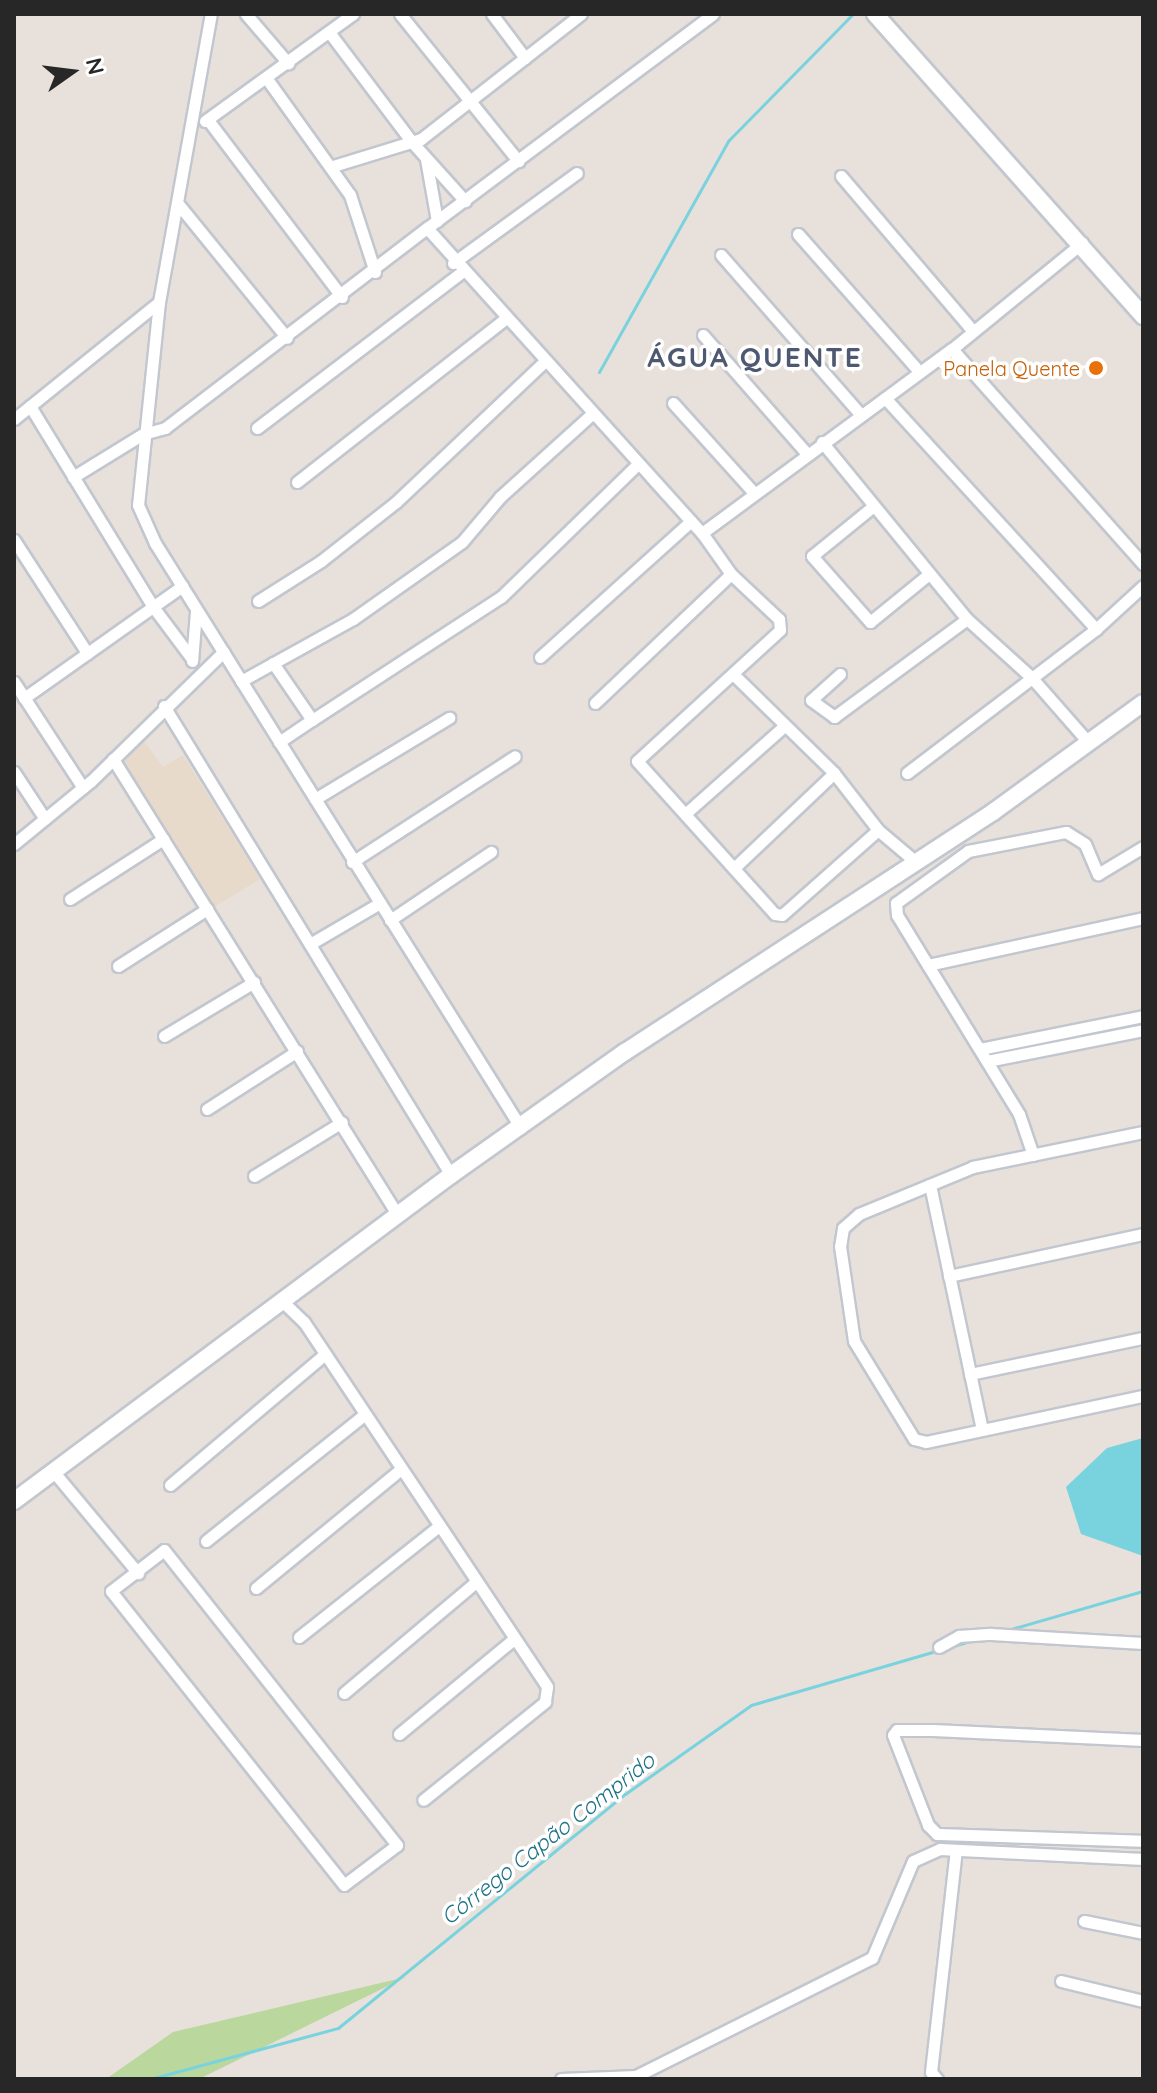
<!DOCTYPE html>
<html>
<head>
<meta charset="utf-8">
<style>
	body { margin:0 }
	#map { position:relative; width:1157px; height:2093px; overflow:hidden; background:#e8e0da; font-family:Quicksand,sans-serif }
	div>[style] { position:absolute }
	.education>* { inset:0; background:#e8dacb }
	.green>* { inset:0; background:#bad89d }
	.water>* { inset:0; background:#79d3de }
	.stream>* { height:3px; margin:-1.5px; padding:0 1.5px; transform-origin:1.5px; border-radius:1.5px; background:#79d3de }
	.roads { filter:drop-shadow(2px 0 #c2c7cf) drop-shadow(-2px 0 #c2c7cf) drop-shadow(0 2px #c2c7cf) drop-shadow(0 -2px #c2c7cf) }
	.street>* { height:11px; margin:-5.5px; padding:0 5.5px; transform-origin:5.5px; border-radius:5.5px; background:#fff }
	.secondary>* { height:16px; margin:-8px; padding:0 8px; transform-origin:8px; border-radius:8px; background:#fff }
	.dots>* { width:22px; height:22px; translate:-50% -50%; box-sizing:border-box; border:4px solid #fff; border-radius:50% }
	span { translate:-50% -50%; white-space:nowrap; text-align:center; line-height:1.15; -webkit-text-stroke:7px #fff; paint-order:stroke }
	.food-label { font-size:20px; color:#c56008 }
	.right { translate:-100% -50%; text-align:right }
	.water-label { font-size:22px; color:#1d7185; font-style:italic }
	.district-label { font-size:28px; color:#4e5971; font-weight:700; letter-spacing:2px }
	.frame { position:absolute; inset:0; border:16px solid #272727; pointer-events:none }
	.north { position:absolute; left:32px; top:32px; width:80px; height:80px; -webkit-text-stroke:6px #fff; paint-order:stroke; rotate:76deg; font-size:22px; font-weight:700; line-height:32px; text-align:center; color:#272727 }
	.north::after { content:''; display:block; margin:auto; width:28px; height:36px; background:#272727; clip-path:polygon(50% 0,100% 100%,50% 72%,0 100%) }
</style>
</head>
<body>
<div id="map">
	<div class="education">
		<div style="clip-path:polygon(141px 737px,163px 767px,183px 755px,260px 879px,214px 907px,121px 759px)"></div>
	</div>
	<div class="green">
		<div style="clip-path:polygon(406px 1977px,199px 2079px,106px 2079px,173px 2032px)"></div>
	</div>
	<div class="water">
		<div style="clip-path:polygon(1143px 1438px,1143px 1556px,1081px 1534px,1066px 1487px,1107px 1448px)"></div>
	</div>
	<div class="stream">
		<div style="left:599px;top:372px;width:265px;rotate:-60.8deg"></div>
		<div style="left:728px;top:141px;width:178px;rotate:-45.5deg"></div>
		<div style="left:1011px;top:1629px;width:137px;rotate:-16.1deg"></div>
		<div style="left:950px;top:1647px;width:24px;rotate:-17deg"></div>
		<div style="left:150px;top:2079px;width:195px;rotate:-15.2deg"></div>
		<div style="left:338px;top:2028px;width:370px;rotate:-39.2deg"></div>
		<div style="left:625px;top:1794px;width:154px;rotate:-35.2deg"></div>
		<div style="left:751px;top:1705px;width:196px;rotate:-16.3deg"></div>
	</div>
	<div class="roads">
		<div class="street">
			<div style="left:246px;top:14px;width:65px;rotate:49.4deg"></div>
			<div style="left:400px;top:14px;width:189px;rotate:51.2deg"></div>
			<div style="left:492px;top:14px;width:55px;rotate:53.1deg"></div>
			<div style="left:713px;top:14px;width:357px;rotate:143.2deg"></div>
			<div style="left:427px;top:228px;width:411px;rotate:48deg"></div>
			<div style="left:702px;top:533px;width:50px;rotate:54.7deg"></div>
			<div style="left:731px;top:574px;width:66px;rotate:43.2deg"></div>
			<div style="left:779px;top:619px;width:11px;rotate:85deg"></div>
			<div style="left:780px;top:630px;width:194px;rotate:137.5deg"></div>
			<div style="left:637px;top:761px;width:206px;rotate:48deg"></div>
			<div style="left:775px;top:914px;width:7px;rotate:8deg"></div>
			<div style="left:782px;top:915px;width:128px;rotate:-41.5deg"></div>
			<div style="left:329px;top:32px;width:136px;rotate:53deg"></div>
			<div style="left:411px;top:141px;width:81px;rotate:48deg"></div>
			<div style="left:267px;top:79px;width:143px;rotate:54.4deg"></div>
			<div style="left:350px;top:195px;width:81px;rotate:72deg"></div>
			<div style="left:208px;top:120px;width:222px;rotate:52.9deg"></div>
			<div style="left:205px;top:121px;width:183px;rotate:-35.9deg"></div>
			<div style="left:426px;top:159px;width:63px;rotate:79.9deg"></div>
			<div style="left:333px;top:166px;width:92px;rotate:-17.1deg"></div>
			<div style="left:421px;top:139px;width:203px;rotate:-38deg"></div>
			<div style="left:841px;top:176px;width:202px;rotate:49.6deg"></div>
			<div style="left:179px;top:205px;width:171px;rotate:50.9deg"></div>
			<div style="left:798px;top:234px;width:181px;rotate:48.6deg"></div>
			<div style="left:721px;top:255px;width:211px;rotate:48.8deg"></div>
			<div style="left:453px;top:263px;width:153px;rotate:-36deg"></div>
			<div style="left:159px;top:302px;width:204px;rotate:95.9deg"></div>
			<div style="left:138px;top:505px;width:42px;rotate:65.9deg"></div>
			<div style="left:155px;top:543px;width:690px;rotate:57.97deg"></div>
			<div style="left:703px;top:335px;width:158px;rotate:48.8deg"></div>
			<div style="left:952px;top:349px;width:288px;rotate:48.4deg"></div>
			<div style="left:885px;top:398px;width:313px;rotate:47.6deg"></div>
			<div style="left:673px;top:403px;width:121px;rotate:48deg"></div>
			<div style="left:30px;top:406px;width:237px;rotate:58.5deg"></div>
			<div style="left:154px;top:608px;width:64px;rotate:53.3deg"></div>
			<div style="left:14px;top:419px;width:186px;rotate:-38.9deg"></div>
			<div style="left:159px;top:302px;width:293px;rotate:-79.8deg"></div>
			<div style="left:257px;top:428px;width:258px;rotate:-37.3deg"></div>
			<div style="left:822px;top:442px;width:229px;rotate:50.7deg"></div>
			<div style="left:967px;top:619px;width:88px;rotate:42.2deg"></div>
			<div style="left:1032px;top:678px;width:86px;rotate:48.8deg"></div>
			<div style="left:73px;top:477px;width:82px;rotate:-31.6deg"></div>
			<div style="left:143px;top:434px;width:23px;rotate:-15deg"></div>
			<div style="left:165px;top:428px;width:330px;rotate:-37.4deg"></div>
			<div style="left:297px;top:482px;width:264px;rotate:-38.1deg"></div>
			<div style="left:871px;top:508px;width:76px;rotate:140.9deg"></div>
			<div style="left:812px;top:556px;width:88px;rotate:48.7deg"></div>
			<div style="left:870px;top:622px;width:76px;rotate:-39.1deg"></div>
			<div style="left:702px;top:533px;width:310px;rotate:-36.4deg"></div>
			<div style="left:952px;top:349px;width:168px;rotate:-39.2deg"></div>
			<div style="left:14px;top:540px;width:135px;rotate:57.1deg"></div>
			<div style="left:258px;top:601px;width:75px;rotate:-32.4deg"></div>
			<div style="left:321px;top:561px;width:95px;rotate:-38.2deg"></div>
			<div style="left:396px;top:502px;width:204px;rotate:-43.4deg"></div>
			<div style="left:540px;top:657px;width:203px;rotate:-42deg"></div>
			<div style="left:192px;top:661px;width:50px;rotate:-85.4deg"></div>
			<div style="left:273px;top:663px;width:69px;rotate:55.6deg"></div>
			<div style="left:312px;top:720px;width:225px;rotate:-33.1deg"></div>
			<div style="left:501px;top:597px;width:191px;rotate:-44.2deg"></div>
			<div style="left:733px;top:674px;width:141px;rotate:44.4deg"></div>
			<div style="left:834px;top:773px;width:72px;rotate:52.3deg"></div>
			<div style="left:878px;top:830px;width:50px;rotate:40.1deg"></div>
			<div style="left:840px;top:674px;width:39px;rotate:138deg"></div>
			<div style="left:811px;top:700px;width:29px;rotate:36deg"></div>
			<div style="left:834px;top:717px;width:165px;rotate:-36.4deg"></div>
			<div style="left:241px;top:681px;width:128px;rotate:-29deg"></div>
			<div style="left:353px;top:619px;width:133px;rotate:-35.2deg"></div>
			<div style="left:462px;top:542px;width:59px;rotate:-49.8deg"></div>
			<div style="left:500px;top:497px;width:124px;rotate:-42.1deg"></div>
			<div style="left:14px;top:682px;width:126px;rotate:56.9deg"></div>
			<div style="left:24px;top:698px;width:194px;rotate:-35.3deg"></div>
			<div style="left:595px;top:703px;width:187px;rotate:-43.5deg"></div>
			<div style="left:164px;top:706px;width:550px;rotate:58.54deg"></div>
			<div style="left:279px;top:742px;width:40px;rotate:-34deg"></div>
			<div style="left:113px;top:759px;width:536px;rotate:58.03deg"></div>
			<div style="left:14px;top:772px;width:56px;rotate:56.6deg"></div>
			<div style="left:907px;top:773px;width:238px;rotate:-37.3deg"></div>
			<div style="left:1096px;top:629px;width:64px;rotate:-42.5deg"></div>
			<div style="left:315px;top:799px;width:157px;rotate:-31.2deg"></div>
			<div style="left:685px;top:814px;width:131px;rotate:-41.6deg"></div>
			<div style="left:14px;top:844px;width:99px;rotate:-39.3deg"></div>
			<div style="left:91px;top:781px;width:185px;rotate:-44.3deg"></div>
			<div style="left:352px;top:862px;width:194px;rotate:-33deg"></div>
			<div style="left:734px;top:868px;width:138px;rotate:-43.5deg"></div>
			<div style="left:70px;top:899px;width:111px;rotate:-32.8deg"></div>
			<div style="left:390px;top:920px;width:122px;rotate:-34deg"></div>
			<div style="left:310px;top:944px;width:81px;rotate:-30.4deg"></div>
			<div style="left:928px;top:965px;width:220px;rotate:-12.3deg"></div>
			<div style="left:118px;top:966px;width:106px;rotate:-32.6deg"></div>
			<div style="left:164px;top:1036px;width:105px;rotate:-31deg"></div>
			<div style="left:980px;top:1049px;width:166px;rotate:-11.4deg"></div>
			<div style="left:987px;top:1061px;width:159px;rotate:-11.2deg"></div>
			<div style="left:207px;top:1109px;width:107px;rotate:-32.8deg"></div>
			<div style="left:1143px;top:1132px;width:174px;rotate:168.4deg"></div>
			<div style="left:973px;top:1167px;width:123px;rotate:157.6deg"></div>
			<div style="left:859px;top:1214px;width:21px;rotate:139deg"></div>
			<div style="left:843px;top:1228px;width:18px;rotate:99deg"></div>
			<div style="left:840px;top:1246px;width:96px;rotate:81.6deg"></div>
			<div style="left:854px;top:1341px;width:115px;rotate:58.5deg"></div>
			<div style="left:914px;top:1439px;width:12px;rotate:14deg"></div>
			<div style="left:926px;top:1442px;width:222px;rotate:-12deg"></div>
			<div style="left:1033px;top:1155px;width:43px;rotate:-108.9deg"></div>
			<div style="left:1019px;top:1114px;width:233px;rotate:-121.5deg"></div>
			<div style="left:897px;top:915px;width:12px;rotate:-95deg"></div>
			<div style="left:896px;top:903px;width:89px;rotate:-35.8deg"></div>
			<div style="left:968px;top:851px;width:100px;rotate:-11deg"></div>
			<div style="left:1066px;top:832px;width:22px;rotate:32deg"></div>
			<div style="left:1085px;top:844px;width:33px;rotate:67deg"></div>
			<div style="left:1098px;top:874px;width:52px;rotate:-31deg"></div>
			<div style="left:254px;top:1176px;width:103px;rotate:-31.5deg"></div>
			<div style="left:930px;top:1185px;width:249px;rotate:78deg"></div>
			<div style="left:949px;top:1276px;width:198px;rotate:-12.2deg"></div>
			<div style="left:281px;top:1300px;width:32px;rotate:44deg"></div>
			<div style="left:304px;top:1322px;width:438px;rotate:56.3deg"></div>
			<div style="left:547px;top:1687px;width:15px;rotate:98deg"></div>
			<div style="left:545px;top:1702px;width:156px;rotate:141.2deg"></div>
			<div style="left:970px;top:1374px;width:177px;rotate:-11.8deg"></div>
			<div style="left:53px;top:1471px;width:133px;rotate:50.2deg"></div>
			<div style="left:170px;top:1485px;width:203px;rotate:-40.2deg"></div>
			<div style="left:206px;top:1541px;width:203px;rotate:-38.6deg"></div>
			<div style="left:164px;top:1550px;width:376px;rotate:51.7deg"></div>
			<div style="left:397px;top:1845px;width:66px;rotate:143deg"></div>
			<div style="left:344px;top:1885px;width:375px;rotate:-128.4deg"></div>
			<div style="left:111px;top:1591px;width:67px;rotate:-37.7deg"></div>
			<div style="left:256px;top:1588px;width:188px;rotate:-39.4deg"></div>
			<div style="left:299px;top:1637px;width:179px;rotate:-38.4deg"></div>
			<div style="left:939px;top:1647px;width:23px;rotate:-29deg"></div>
			<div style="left:959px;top:1636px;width:32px;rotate:-4deg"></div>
			<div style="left:991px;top:1634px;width:152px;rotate:3.4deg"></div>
			<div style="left:344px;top:1693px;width:172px;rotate:-40.1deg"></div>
			<div style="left:399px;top:1734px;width:149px;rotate:-39.6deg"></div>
			<div style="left:1143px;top:1740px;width:210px;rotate:-177.3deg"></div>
			<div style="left:933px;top:1730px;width:36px;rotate:180deg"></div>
			<div style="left:897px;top:1730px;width:6px;rotate:129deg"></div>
			<div style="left:893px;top:1735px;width:97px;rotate:68.7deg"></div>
			<div style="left:928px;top:1825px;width:13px;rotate:45deg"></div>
			<div style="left:937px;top:1834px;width:206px;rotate:1.9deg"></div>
			<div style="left:1084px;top:1921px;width:60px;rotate:11.5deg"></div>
			<div style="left:1061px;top:1981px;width:84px;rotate:13.7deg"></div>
			<div style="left:561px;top:2079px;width:75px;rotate:-2.3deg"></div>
			<div style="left:636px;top:2076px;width:264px;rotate:-26.6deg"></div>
			<div style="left:872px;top:1958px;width:105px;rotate:-67.1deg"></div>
			<div style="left:913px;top:1861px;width:30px;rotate:-24deg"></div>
			<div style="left:940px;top:1849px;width:203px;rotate:2.8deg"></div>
			<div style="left:937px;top:2079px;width:9px;rotate:-131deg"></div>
			<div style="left:931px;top:2072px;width:223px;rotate:-83.6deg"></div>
		</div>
		<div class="secondary">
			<div style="left:875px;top:14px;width:404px;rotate:48.4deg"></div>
			<div style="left:14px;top:1501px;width:545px;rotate:-36.72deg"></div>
			<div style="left:451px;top:1175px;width:213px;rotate:-35.3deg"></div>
			<div style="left:625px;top:1052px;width:439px;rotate:-33.1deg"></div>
			<div style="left:993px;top:812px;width:185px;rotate:-36deg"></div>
		</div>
	</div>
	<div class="dots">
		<div style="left:1096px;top:368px;background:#e8710a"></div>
	</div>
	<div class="food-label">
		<span class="right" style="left:1080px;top:368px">Panela Quente</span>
	</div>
	<div class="water-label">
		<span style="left:548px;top:1839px;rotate:-38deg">Córrego Capão Comprido</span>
	</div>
	<div class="district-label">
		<span style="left:755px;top:357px">ÁGUA QUENTE</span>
	</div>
	<div class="frame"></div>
	<div class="north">N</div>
</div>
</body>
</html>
